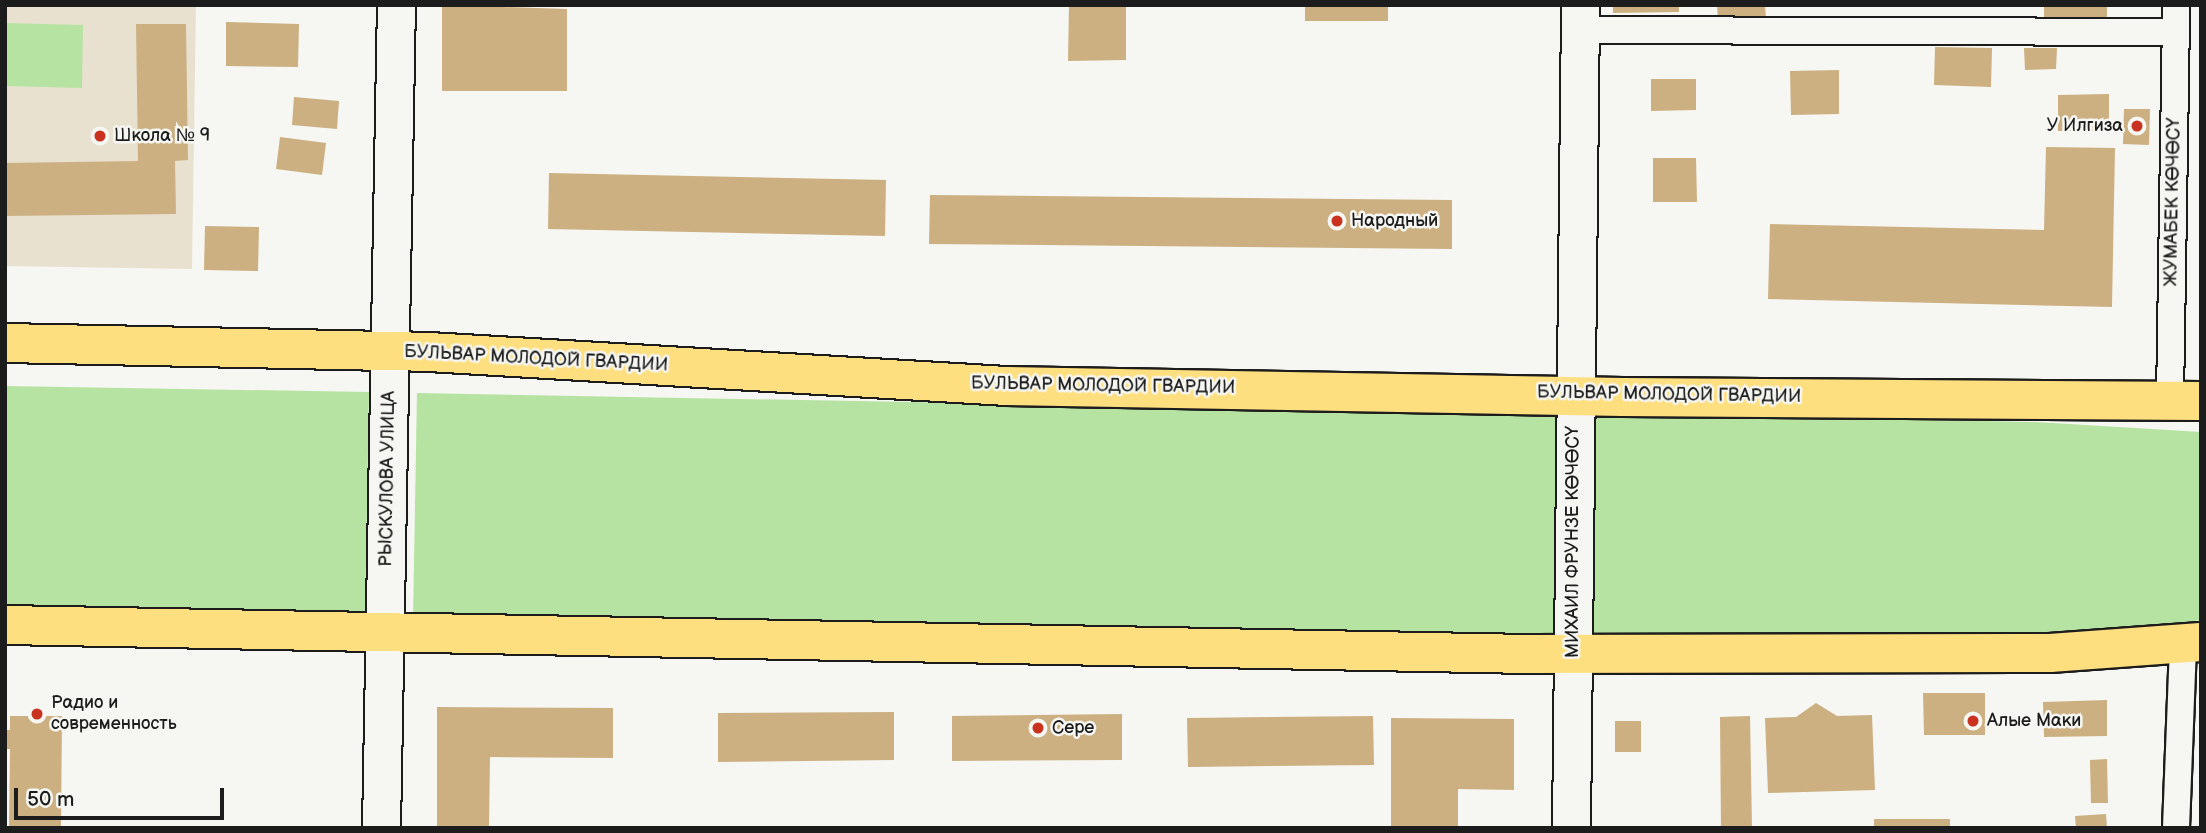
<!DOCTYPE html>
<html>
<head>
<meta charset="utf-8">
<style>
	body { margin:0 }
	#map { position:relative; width:2206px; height:833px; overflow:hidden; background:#f6f6f2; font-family:"Balsamiq Sans",sans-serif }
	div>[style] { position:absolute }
	.built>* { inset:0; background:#e9e1d0 }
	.green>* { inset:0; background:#b6e3a1 }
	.building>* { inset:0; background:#ccb081 }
	.roads { filter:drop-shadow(2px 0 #1c1c1c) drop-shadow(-2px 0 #1c1c1c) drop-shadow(0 2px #1c1c1c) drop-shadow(0 -2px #1c1c1c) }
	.street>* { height:26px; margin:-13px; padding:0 13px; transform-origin:13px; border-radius:13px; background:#f6f6f2 }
	.secondary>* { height:37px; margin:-18.5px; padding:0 18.5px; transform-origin:18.5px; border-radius:18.5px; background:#f6f6f2 }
	.primary>* { height:38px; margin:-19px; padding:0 19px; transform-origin:19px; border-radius:19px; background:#fedf80 }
	.dots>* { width:19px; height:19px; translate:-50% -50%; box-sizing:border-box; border:4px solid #f6f6f2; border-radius:50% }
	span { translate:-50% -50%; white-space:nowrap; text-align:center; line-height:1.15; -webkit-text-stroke:5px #f6f6f2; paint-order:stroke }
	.poi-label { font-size:18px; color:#1c1c1c }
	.right { translate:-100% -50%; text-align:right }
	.left { translate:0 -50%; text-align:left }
	.street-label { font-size:18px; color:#1c1c1c }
	.frame { position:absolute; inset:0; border:7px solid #1c1c1c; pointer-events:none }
	.scale { position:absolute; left:14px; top:788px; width:210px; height:32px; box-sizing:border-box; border:4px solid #1c1c1c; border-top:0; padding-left:9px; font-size:21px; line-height:24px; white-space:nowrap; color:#1c1c1c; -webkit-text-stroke:5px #f6f6f2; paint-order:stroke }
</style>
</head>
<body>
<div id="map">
	<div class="built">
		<div style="clip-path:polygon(5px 5px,196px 5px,192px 269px,5px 266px)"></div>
	</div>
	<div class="green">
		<div style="clip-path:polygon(5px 23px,83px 25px,82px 88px,5px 86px)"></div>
		<div style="clip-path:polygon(5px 386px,369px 392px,365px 620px,5px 613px)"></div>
		<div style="clip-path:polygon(417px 393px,1558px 414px,1554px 641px,413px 621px)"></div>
		<div style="clip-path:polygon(1594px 414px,2036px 422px,2201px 432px,2201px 620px,2104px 636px,1593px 642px)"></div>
	</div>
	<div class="building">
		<div style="clip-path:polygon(442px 5px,567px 9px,567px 91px,442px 91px)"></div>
		<div style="clip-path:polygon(1069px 5px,1126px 5px,1126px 60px,1068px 61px)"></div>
		<div style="clip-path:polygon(1305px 5px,1388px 5px,1388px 21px,1305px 21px)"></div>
		<div style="clip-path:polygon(1613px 5px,1679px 5px,1679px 12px,1613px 13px)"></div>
		<div style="clip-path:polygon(1717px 5px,1765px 5px,1766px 19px,1718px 21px)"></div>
		<div style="clip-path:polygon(2044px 5px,2107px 5px,2107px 21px,2044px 21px)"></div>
		<div style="clip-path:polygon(226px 22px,299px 24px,298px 67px,226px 66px)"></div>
		<div style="clip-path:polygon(136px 24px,186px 24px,188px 160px,175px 161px,176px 214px,5px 216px,5px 163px,138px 161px)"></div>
		<div style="clip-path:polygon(1935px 47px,1992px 48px,1991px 87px,1934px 85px)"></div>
		<div style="clip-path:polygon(2024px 48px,2057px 48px,2056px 69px,2025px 70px)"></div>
		<div style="clip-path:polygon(1839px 70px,1839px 114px,1791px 115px,1790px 71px)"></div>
		<div style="clip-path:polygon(1651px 79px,1696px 79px,1696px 110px,1651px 111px)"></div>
		<div style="clip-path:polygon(2109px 94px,2109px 131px,2058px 131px,2058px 95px)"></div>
		<div style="clip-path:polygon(294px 97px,339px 101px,337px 129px,292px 125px)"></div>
		<div style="clip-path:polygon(2124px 109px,2150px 109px,2149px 145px,2123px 144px)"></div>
		<div style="clip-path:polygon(280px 137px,326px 143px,322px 175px,276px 169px)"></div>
		<div style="clip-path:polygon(2046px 147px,2115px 148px,2112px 307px,1768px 299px,1770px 224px,2044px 230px)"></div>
		<div style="clip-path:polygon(1653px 158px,1696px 158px,1697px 202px,1653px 202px)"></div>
		<div style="clip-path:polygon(549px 173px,886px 180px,885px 236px,548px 229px)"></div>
		<div style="clip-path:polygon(930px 195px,1452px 200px,1452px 249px,929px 244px)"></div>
		<div style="clip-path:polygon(205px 226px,259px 227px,258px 271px,204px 270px)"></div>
		<div style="clip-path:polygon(1923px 693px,1985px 693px,1985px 735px,1924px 735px)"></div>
		<div style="clip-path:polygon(2107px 700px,2107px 736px,2044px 737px,2043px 702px)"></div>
		<div style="clip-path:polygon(1816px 703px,1837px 716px,1872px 715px,1875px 790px,1768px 793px,1765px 718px,1796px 717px)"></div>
		<div style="clip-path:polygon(437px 707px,613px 708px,613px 758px,490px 757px,489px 828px,437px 828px)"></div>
		<div style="clip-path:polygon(894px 712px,894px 760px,718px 762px,718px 713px)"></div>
		<div style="clip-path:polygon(1122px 714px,1122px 760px,952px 761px,952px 716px)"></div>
		<div style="clip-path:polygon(10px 716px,62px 716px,61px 828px,9px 828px,10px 749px,5px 749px,5px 730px,10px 730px)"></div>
		<div style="clip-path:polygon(1373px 716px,1374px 765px,1188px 767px,1187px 718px)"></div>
		<div style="clip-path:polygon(1750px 716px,1752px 828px,1721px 828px,1720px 717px)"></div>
		<div style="clip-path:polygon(1391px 718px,1514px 719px,1514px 790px,1458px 789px,1458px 828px,1391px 828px)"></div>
		<div style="clip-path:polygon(1615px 721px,1641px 721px,1641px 752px,1615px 752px)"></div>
		<div style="clip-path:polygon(2107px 759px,2108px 803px,2091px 803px,2090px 760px)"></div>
		<div style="clip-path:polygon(2106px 814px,2107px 828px,2076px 828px,2075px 816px)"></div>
		<div style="clip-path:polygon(1874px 819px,1950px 819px,1950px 828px,1874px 828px)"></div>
	</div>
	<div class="roads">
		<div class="street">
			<div style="left:1580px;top:30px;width:596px;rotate:0.19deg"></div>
			<div style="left:2170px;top:399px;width:394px;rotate:-89.1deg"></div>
			<div style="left:2176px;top:828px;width:183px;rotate:-87.8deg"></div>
		</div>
		<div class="secondary">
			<div style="left:381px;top:828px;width:823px;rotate:-88.96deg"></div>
			<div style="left:1571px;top:828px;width:823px;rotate:-89.37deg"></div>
		</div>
		<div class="primary">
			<div style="left:5px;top:343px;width:424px;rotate:1.2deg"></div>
			<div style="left:429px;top:352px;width:578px;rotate:3.37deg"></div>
			<div style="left:1006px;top:386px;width:617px;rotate:1.02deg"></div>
			<div style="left:1623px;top:397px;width:578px;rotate:0.4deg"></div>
			<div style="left:5px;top:625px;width:1522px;rotate:1.09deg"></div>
			<div style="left:1527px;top:654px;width:523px;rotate:-0.11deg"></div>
			<div style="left:2050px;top:653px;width:151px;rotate:-4.2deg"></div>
		</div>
	</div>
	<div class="dots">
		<div style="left:2137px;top:126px;background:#c8321e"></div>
		<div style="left:100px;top:136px;background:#c8321e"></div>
		<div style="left:1337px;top:221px;background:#c8321e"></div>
		<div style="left:37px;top:714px;background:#c8321e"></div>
		<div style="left:1973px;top:721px;background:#c8321e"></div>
		<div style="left:1038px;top:728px;background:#c8321e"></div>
	</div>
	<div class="poi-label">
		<span class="right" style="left:2123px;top:126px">У Илгиза</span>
		<span class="left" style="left:114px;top:136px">Школа № 9</span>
		<span class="left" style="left:1351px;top:221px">Народный</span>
		<span class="left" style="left:51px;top:714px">Радио и<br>современность</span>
		<span class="left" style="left:1987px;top:721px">Алые Маки</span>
		<span class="left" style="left:1052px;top:728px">Сере</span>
	</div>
	<div class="street-label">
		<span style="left:2173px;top:202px;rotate:-89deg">ЖУМАБЕК КӨЧӨСҮ</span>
		<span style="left:536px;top:359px;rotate:3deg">БУЛЬВАР МОЛОДОЙ ГВАРДИИ</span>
		<span style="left:1103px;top:386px;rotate:1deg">БУЛЬВАР МОЛОДОЙ ГВАРДИИ</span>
		<span style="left:1669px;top:395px;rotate:1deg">БУЛЬВАР МОЛОДОЙ ГВАРДИИ</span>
		<span style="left:388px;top:479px;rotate:-89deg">РЫСКУЛОВА УЛИЦА</span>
		<span style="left:1573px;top:542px;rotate:-90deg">МИХАИЛ ФРУНЗЕ КӨЧӨСҮ</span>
	</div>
	<div class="frame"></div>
	<div class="scale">50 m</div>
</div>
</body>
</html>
